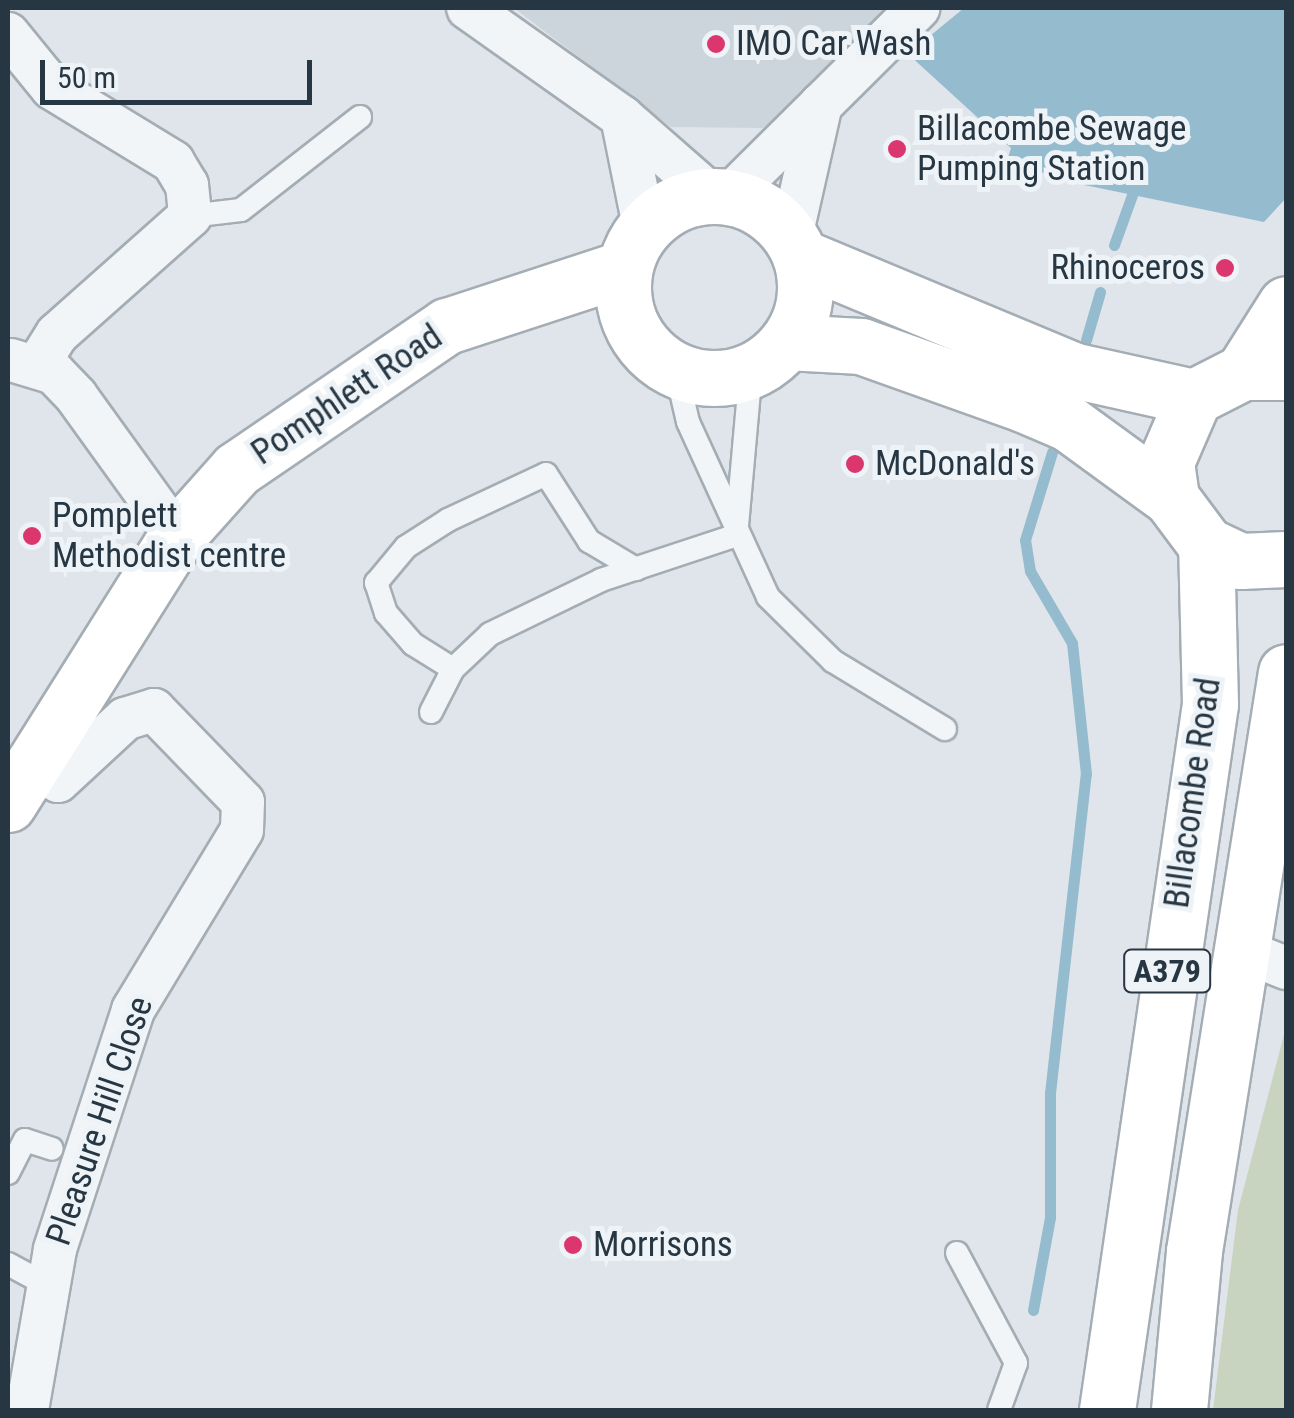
<!DOCTYPE html>
<html>
<head>
<meta charset="utf-8">
<style>
	body { margin:0 }
	#map { position:relative; width:1294px; height:1418px; overflow:hidden; background:#dfe5ea; font-family:"Roboto Condensed",sans-serif }
	div>[style] { position:absolute }
	.built>* { inset:0; background:#ccd5dc }
	.green>* { inset:0; background:#c8d4bf }
	.water>* { inset:0; background:#95bbce }
	.stream>* { height:11px; margin:-5.5px; padding:0 5.5px; transform-origin:5.5px; border-radius:5.5px; background:#95bbce }
	.roads { filter:drop-shadow(2px 0 #a4adb4) drop-shadow(-2px 0 #a4adb4) drop-shadow(0 2px #a4adb4) drop-shadow(0 -2px #a4adb4) }
	.lane>* { height:22px; margin:-11px; padding:0 11px; transform-origin:11px; border-radius:11px; background:#f2f5f7 }
	.street>* { height:42px; margin:-21px; padding:0 21px; transform-origin:21px; border-radius:21px; background:#f2f5f7 }
	.secondary>* { height:55px; margin:-27.5px; padding:0 27.5px; transform-origin:27.5px; border-radius:27.5px; background:#fff }
	.secondary>.ring { margin:-27.5px; padding:0; box-sizing:content-box; background:none; border:55px solid #fff; border-radius:50% }
	.primary>* { height:55px; margin:-27.5px; padding:0 27.5px; transform-origin:27.5px; border-radius:27.5px; background:#fff }
	.dots>* { width:28px; height:28px; translate:-50% -50%; box-sizing:border-box; border:5px solid #eef3f7; border-radius:50% }
	span { translate:-50% -50%; white-space:nowrap; text-align:center; line-height:1.15; -webkit-text-stroke:10px #eef3f7; paint-order:stroke }
	.shield-label span { padding:2px 8px; background:#eef3f7; border:2px solid; border-radius:8px; -webkit-text-stroke-width:0 }
	.shield-label { font-size:32px; color:#263642; font-weight:700 }
	.poi-label { font-size:35px; color:#263642 }
	.left { translate:0 -50%; text-align:left }
	.right { translate:-100% -50%; text-align:right }
	.street-label { font-size:35px; color:#263642 }
	.frame { position:absolute; inset:0; border:10px solid #263642; pointer-events:none }
	.scale { position:absolute; left:40px; top:60px; width:272px; height:45px; box-sizing:border-box; border:5px solid #263642; border-top:0; padding-left:12px; font-size:30px; line-height:35px; white-space:nowrap; color:#263642; -webkit-text-stroke:8px #eef3f7; paint-order:stroke }
</style>
</head>
<body>
<div id="map">
	<div class="built">
		<div style="clip-path:polygon(514px 8px,903px 8px,763px 128px,671px 127px)"></div>
	</div>
	<div class="green">
		<div style="clip-path:polygon(1286px 1027px,1286px 1410px,1213px 1410px,1238px 1210px)"></div>
	</div>
	<div class="water">
		<div style="clip-path:polygon(964px 8px,1286px 8px,1286px 198px,1264px 222px,1060px 180px,1008px 158px,1011px 148px,908px 54px)"></div>
	</div>
	<div class="stream">
		<div style="left:1114px;top:245px;width:65px;rotate:-70.2deg"></div>
		<div style="left:1086px;top:340px;width:50px;rotate:-73.7deg"></div>
		<div style="left:1033px;top:1310px;width:95px;rotate:-79.6deg"></div>
		<div style="left:1050px;top:1217px;width:124px;rotate:-90deg"></div>
		<div style="left:1050px;top:1093px;width:321px;rotate:-83.6deg"></div>
		<div style="left:1086px;top:774px;width:132px;rotate:-96.1deg"></div>
		<div style="left:1072px;top:643px;width:83px;rotate:-120.3deg"></div>
		<div style="left:1030px;top:571px;width:31px;rotate:-99deg"></div>
		<div style="left:1025px;top:540px;width:92px;rotate:-72.9deg"></div>
	</div>
	<div class="roads">
		<div class="lane">
			<div style="left:190px;top:216px;width:51px;rotate:-6.7deg"></div>
			<div style="left:241px;top:210px;width:151px;rotate:-38deg"></div>
			<div style="left:676px;top:370px;width:53px;rotate:77deg"></div>
			<div style="left:688px;top:422px;width:192px;rotate:65.4deg"></div>
			<div style="left:768px;top:597px;width:91px;rotate:44.6deg"></div>
			<div style="left:833px;top:661px;width:131px;rotate:31.3deg"></div>
			<div style="left:737px;top:526px;width:157px;rotate:-84.9deg"></div>
			<div style="left:453px;top:669px;width:47px;rotate:-148deg"></div>
			<div style="left:413px;top:644px;width:41px;rotate:-131.1deg"></div>
			<div style="left:386px;top:613px;width:32px;rotate:-108deg"></div>
			<div style="left:376px;top:583px;width:47px;rotate:-50.2deg"></div>
			<div style="left:406px;top:547px;width:50px;rotate:-32.7deg"></div>
			<div style="left:448px;top:520px;width:108px;rotate:-25.1deg"></div>
			<div style="left:546px;top:474px;width:80px;rotate:57.3deg"></div>
			<div style="left:589px;top:541px;width:55px;rotate:30.8deg"></div>
			<div style="left:431px;top:712px;width:48px;rotate:-62.9deg"></div>
			<div style="left:453px;top:669px;width:51px;rotate:-43.4deg"></div>
			<div style="left:490px;top:634px;width:123px;rotate:-25.9deg"></div>
			<div style="left:601px;top:580px;width:143px;rotate:-18.3deg"></div>
			<div style="left:8px;top:1173px;width:37px;rotate:-63deg"></div>
			<div style="left:25px;top:1140px;width:28px;rotate:18deg"></div>
			<div style="left:957px;top:1253px;width:125px;rotate:61.8deg"></div>
			<div style="left:1016px;top:1363px;width:50px;rotate:109.9deg"></div>
			<div style="left:8px;top:1264px;width:44px;rotate:28.3deg"></div>
		</div>
		<div class="street">
			<div style="left:468px;top:8px;width:189px;rotate:35.3deg"></div>
			<div style="left:622px;top:117px;width:118px;rotate:41.2deg"></div>
			<div style="left:8px;top:34px;width:70px;rotate:50.8deg"></div>
			<div style="left:52px;top:88px;width:142px;rotate:31.4deg"></div>
			<div style="left:173px;top:162px;width:27px;rotate:59deg"></div>
			<div style="left:187px;top:185px;width:31px;rotate:84deg"></div>
			<div style="left:190px;top:216px;width:178px;rotate:138.4deg"></div>
			<div style="left:57px;top:334px;width:38px;rotate:122deg"></div>
			<div style="left:622px;top:117px;width:111px;rotate:78.6deg"></div>
			<div style="left:729px;top:196px;width:267px;rotate:-44.8deg"></div>
			<div style="left:791px;top:237px;width:136px;rotate:-77.3deg"></div>
			<div style="left:11px;top:360px;width:45px;rotate:16.8deg"></div>
			<div style="left:54px;top:373px;width:32px;rotate:46deg"></div>
			<div style="left:76px;top:396px;width:173px;rotate:54.2deg"></div>
			<div style="left:1241px;top:950px;width:48px;rotate:21.8deg"></div>
			<div style="left:27px;top:1410px;width:163px;rotate:-80.1deg"></div>
			<div style="left:55px;top:1249px;width:251px;rotate:-71.9deg"></div>
			<div style="left:133px;top:1010px;width:210px;rotate:-58.8deg"></div>
			<div style="left:242px;top:830px;width:28px;rotate:-88deg"></div>
			<div style="left:243px;top:802px;width:128px;rotate:-134.1deg"></div>
			<div style="left:154px;top:710px;width:30px;rotate:163deg"></div>
			<div style="left:125px;top:719px;width:91px;rotate:137.2deg"></div>
			<div style="left:58px;top:781px;width:27px;rotate:-144deg"></div>
		</div>
		<div class="secondary">
			<div class="ring" style="left:623px;top:196px;width:127px;height:127px"></div>
			<div style="left:801px;top:257px;width:294px;rotate:22.6deg"></div>
			<div style="left:1072px;top:370px;width:125px;rotate:12.5deg"></div>
			<div style="left:787px;top:342px;width:74px;rotate:3.1deg"></div>
			<div style="left:861px;top:346px;width:172px;rotate:19.7deg"></div>
			<div style="left:1023px;top:404px;width:49px;rotate:22.9deg"></div>
			<div style="left:1068px;top:423px;width:127px;rotate:36.1deg"></div>
			<div style="left:8px;top:804px;width:317px;rotate:-57.8deg"></div>
			<div style="left:177px;top:536px;width:90px;rotate:-48.2deg"></div>
			<div style="left:237px;top:469px;width:254px;rotate:-34.3deg"></div>
			<div style="left:447px;top:326px;width:186px;rotate:-18.1deg"></div>
		</div>
		<div class="primary">
			<div style="left:1243px;top:372px;width:80px;rotate:-57.7deg"></div>
			<div style="left:1286px;top:372px;width:43px;rotate:180deg"></div>
			<div style="left:1243px;top:372px;width:55px;rotate:153deg"></div>
			<div style="left:1194px;top:397px;width:71px;rotate:113.3deg"></div>
			<div style="left:1166px;top:462px;width:36px;rotate:82deg"></div>
			<div style="left:1171px;top:498px;width:59px;rotate:53.3deg"></div>
			<div style="left:1206px;top:545px;width:38px;rotate:25deg"></div>
			<div style="left:1240px;top:561px;width:46px;rotate:-2.5deg"></div>
			<div style="left:1107px;top:1410px;width:713px;rotate:-81.7deg"></div>
			<div style="left:1210px;top:704px;width:159px;rotate:-91.4deg"></div>
			<div style="left:1179px;top:1410px;width:160px;rotate:-84.6deg"></div>
			<div style="left:1194px;top:1251px;width:586px;rotate:-80.97deg"></div>
		</div>
	</div>
	<div class="dots">
		<div style="left:716px;top:44px;background:#dc366e"></div>
		<div style="left:897px;top:149px;background:#dc366e"></div>
		<div style="left:1225px;top:268px;background:#dc366e"></div>
		<div style="left:855px;top:464px;background:#dc366e"></div>
		<div style="left:32px;top:536px;background:#dc366e"></div>
		<div style="left:573px;top:1245px;background:#dc366e"></div>
	</div>
	<div class="shield-label">
		<span style="left:1167px;top:971px">A379</span>
	</div>
	<div class="poi-label">
		<span class="left" style="left:736px;top:44px">IMO Car Wash</span>
		<span class="left" style="left:917px;top:149px">Billacombe Sewage<br>Pumping Station</span>
		<span class="right" style="left:1205px;top:268px">Rhinoceros</span>
		<span class="left" style="left:875px;top:464px">McDonald's</span>
		<span class="left" style="left:52px;top:536px">Pomplett<br>Methodist centre</span>
		<span class="left" style="left:593px;top:1245px">Morrisons</span>
	</div>
	<div class="street-label">
		<span style="left:347px;top:395px;rotate:-34deg">Pomphlett Road</span>
		<span style="left:1193px;top:793px;rotate:-82deg">Billacombe Road</span>
		<span style="left:100px;top:1121px;rotate:-71deg">Pleasure Hill Close</span>
	</div>
	<div class="frame"></div>
	<div class="scale">50 m</div>
</div>
</body>
</html>
